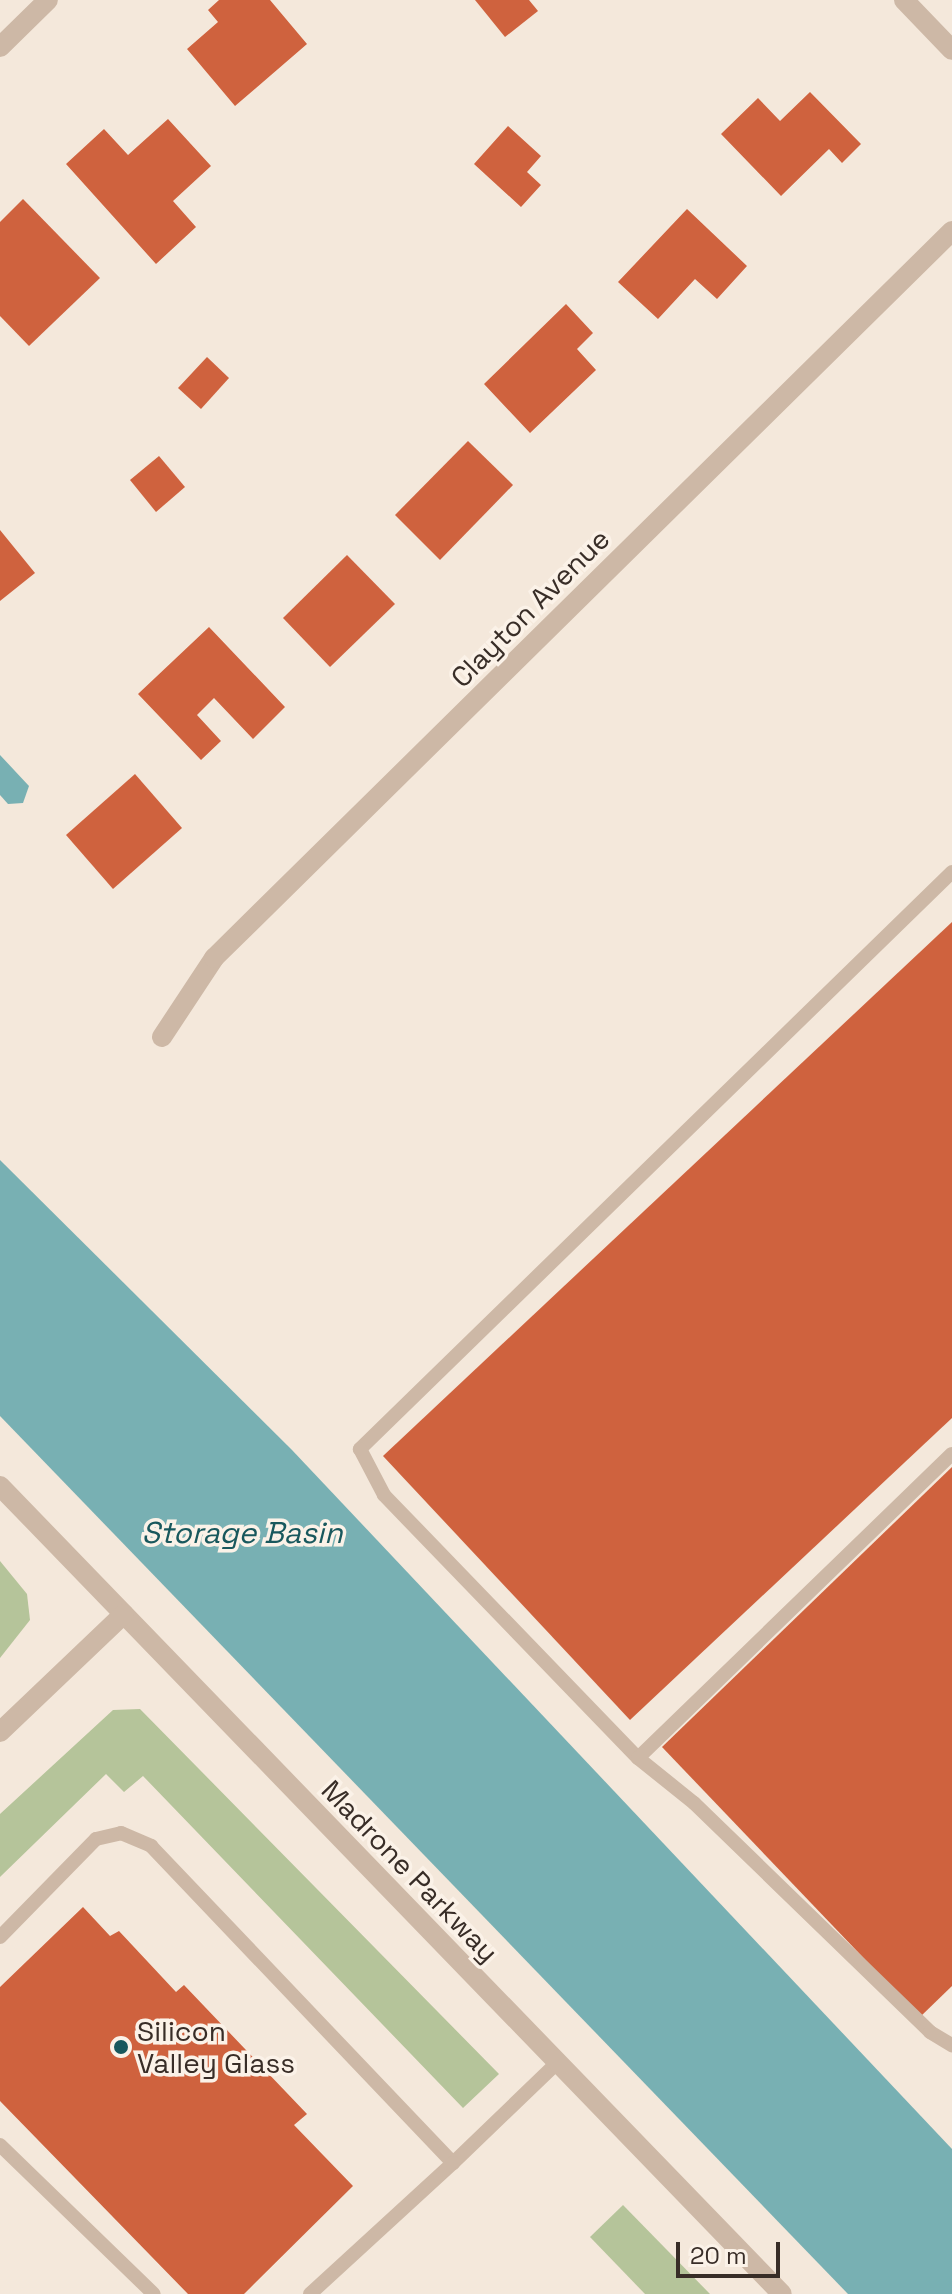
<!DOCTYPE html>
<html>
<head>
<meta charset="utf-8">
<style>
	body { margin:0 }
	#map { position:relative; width:952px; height:2294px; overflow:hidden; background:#f4e8db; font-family:"Space Grotesk",sans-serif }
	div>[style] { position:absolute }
	.green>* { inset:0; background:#b5c49a }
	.water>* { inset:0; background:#78b0b3 }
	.building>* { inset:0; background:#cf623e }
	.lane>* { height:14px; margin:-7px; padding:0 7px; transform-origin:7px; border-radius:7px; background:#cdb8a6 }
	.street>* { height:20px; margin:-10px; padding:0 10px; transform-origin:10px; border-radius:10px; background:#cdb8a6 }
	.dots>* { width:22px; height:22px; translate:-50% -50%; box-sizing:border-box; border:4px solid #fbf2e8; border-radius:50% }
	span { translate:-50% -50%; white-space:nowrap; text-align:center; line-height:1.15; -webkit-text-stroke:7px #fbf2e8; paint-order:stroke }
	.street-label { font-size:28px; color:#382d27 }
	.poi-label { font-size:28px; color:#382d27 }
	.left { translate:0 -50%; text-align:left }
	.water-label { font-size:30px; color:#19585d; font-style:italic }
	.scale { position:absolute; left:676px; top:2242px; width:104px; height:36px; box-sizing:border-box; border:4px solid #382d27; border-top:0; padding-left:10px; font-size:24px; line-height:28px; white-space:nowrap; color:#382d27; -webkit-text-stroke:6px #fbf2e8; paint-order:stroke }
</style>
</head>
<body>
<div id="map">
	<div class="green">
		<div style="clip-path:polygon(0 1561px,27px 1594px,30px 1620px,0 1658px)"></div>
		<div style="clip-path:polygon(140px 1709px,499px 2074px,463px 2108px,143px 1776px,124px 1792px,106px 1774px,0 1877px,0 1814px,113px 1710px)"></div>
		<div style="clip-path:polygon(623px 2205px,710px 2294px,645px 2294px,590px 2237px)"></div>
	</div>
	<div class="water">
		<div style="clip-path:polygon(0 755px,29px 786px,23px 803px,8px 804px,0 795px)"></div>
		<div style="clip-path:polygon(0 1160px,292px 1450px,952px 2149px,952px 2294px,848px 2294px,0 1416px)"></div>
	</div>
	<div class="building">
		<div style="clip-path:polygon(219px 0,270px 0,307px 44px,235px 106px,187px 49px,218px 22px,208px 10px)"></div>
		<div style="clip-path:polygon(475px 0,529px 0,538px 11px,505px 37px)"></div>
		<div style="clip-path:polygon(810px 92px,861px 144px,842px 163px,829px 149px,781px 196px,721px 134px,758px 98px,780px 121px)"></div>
		<div style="clip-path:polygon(168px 119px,211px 166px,173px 201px,196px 227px,156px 264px,66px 164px,104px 129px,128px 155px)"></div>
		<div style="clip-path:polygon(508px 126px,541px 156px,527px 172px,541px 185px,521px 207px,474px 164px)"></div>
		<div style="clip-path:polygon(23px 199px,100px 278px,29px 346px,0 316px,0 222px)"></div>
		<div style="clip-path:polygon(687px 209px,747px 266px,717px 299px,695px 279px,658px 319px,618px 282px)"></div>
		<div style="clip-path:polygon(566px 304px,593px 333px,577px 349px,596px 370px,530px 433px,484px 384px)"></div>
		<div style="clip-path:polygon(207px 357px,229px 378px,201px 409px,178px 388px)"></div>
		<div style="clip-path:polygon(468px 441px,513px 485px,440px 560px,395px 515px)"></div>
		<div style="clip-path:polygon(159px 456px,185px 487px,156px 512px,130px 480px)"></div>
		<div style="clip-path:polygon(0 530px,35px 573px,0 601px)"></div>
		<div style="clip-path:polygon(347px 555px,395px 604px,330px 667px,283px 618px)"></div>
		<div style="clip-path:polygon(209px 627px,285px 707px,253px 739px,214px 698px,197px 715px,221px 741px,201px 760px,138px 694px)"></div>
		<div style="clip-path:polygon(135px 774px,182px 828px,113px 889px,66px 835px)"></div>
		<div style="clip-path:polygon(952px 922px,952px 1418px,630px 1720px,383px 1456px)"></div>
		<div style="clip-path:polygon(952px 1467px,952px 1986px,920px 2017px,662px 1747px)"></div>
		<div style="clip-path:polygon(83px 1907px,110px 1936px,119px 1931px,176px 1992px,184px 1985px,307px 2114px,294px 2125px,353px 2186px,244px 2294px,188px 2294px,0 2101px,0 1987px)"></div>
	</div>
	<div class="lane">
		<div style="left:952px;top:872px;width:827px;rotate:135.74deg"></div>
		<div style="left:360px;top:1449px;width:52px;rotate:62.4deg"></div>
		<div style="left:384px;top:1495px;width:366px;rotate:46deg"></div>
		<div style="left:638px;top:1758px;width:437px;rotate:-44.1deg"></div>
		<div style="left:638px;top:1758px;width:72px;rotate:38.8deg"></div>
		<div style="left:694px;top:1803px;width:329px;rotate:44.1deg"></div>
		<div style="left:930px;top:2032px;width:26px;rotate:31deg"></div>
		<div style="left:0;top:1937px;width:137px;rotate:-45.6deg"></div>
		<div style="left:96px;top:1839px;width:26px;rotate:-13deg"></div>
		<div style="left:121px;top:1833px;width:33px;rotate:23deg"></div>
		<div style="left:151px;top:1846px;width:438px;rotate:46.4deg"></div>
		<div style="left:453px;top:2163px;width:144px;rotate:-43.9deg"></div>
		<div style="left:0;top:2145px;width:214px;rotate:44.1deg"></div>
		<div style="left:310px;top:2294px;width:194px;rotate:-42.5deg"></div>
	</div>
	<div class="street">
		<div style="left:904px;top:0;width:69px;rotate:46.2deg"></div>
		<div style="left:0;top:47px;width:67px;rotate:-44.4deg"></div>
		<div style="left:162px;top:1037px;width:95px;rotate:-56.6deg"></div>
		<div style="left:214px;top:958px;width:1036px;rotate:-44.57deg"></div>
		<div style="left:0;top:1486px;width:1124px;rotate:45.94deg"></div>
		<div style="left:0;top:1732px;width:171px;rotate:-43.6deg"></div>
	</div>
	<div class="dots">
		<div style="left:121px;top:2047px;background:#19585d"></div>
	</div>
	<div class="street-label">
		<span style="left:530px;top:608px;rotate:-45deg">Clayton Avenue</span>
		<span style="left:410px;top:1871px;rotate:46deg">Madrone Parkway</span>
	</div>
	<div class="poi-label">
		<span class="left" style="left:137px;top:2047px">Silicon<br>Valley Glass</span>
	</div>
	<div class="water-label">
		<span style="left:242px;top:1533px">Storage Basin</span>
	</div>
	<div class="scale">20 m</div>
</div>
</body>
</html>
